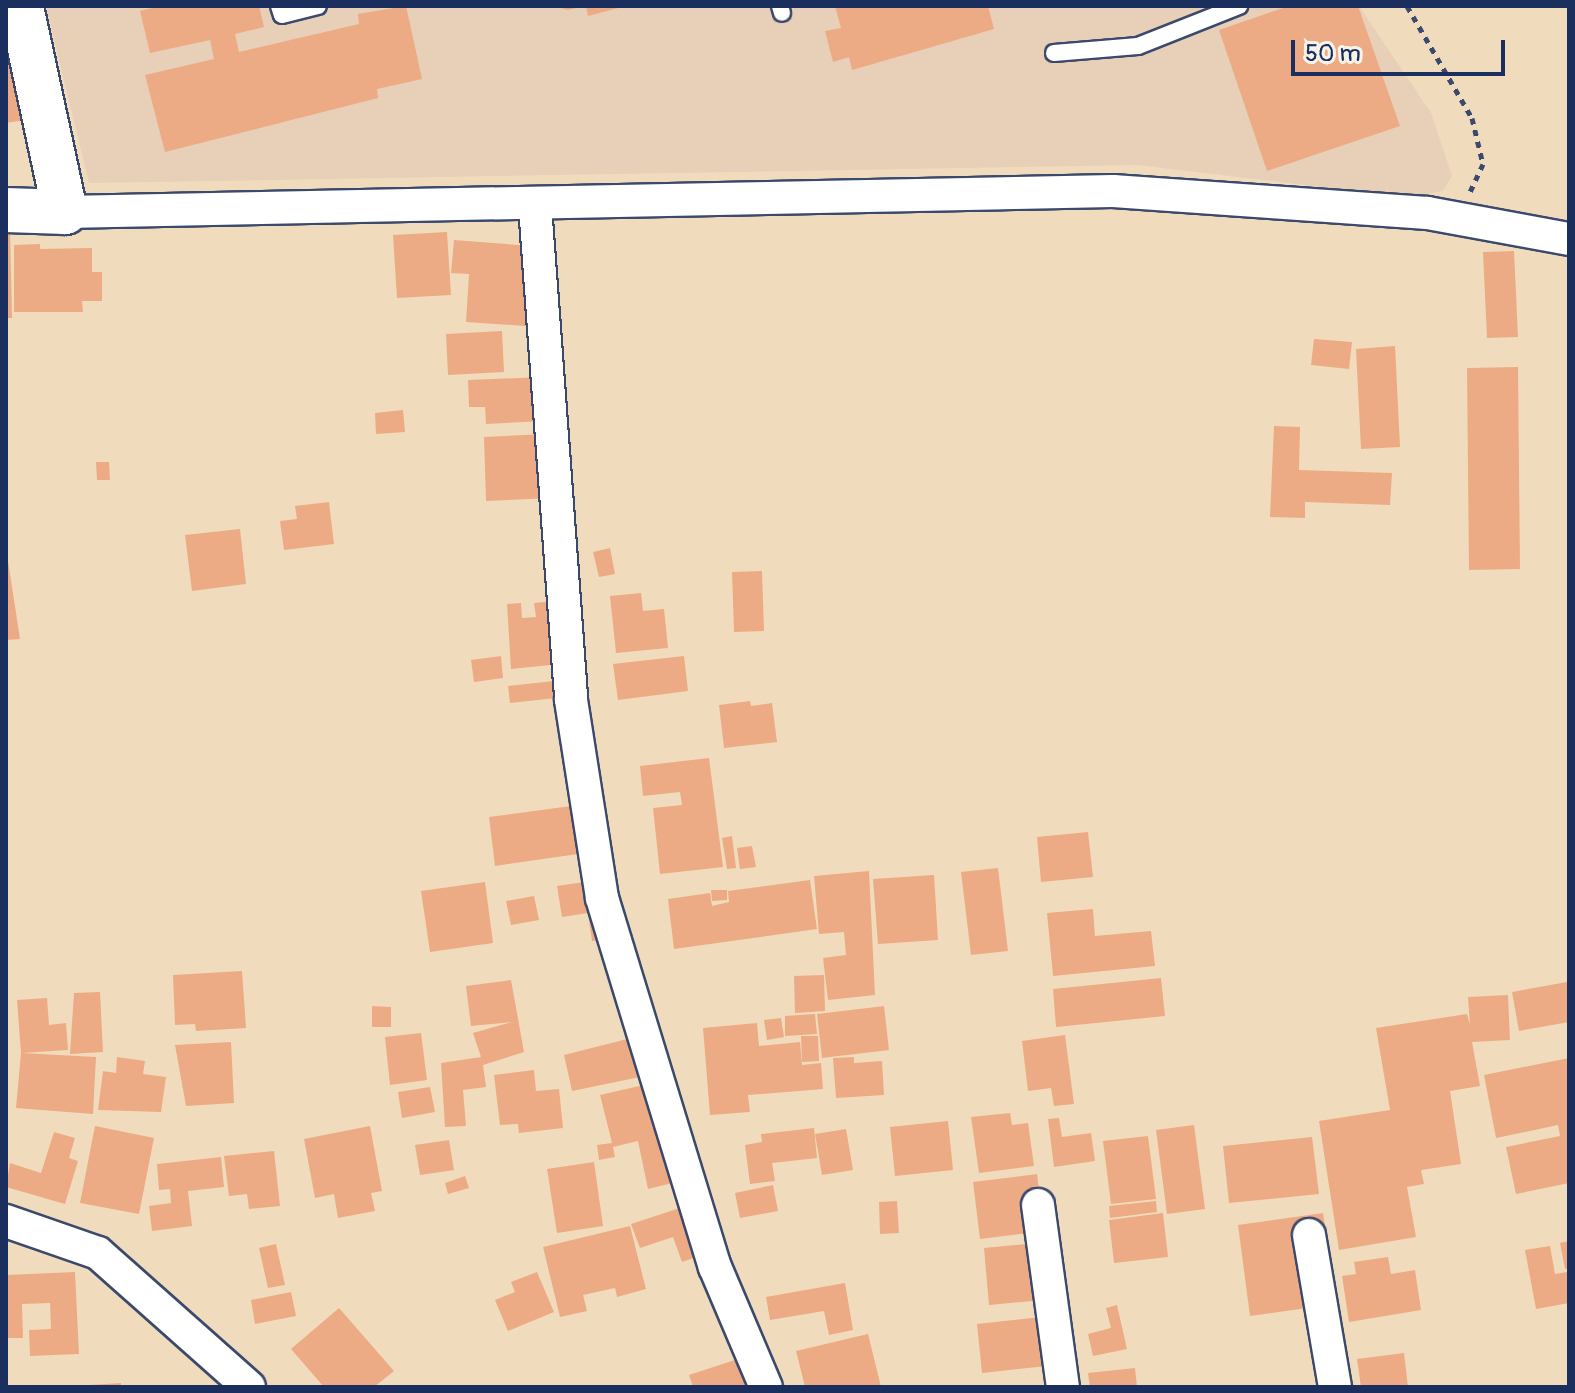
<!DOCTYPE html>
<html>
<head>
<meta charset="utf-8">
<style>
	body { margin:0 }
	#map { position:relative; width:1575px; height:1393px; overflow:hidden; background:#f0dcbc; font-family:Pangolin,sans-serif }
	div>[style] { position:absolute }
	.built>* { inset:0; background:#e7cfb8 }
	.building>* { inset:0; background:#ecab84 }
	.path>* { height:5px; margin-top:-2.5px; transform-origin:0; background:repeating-linear-gradient(90deg,#3b496c 0 6px,transparent 0 12px) }
	.roads { filter:drop-shadow(2px 0 #3b496c) drop-shadow(-2px 0 #3b496c) drop-shadow(0 2px #3b496c) drop-shadow(0 -2px #3b496c) }
	.lane>* { height:16px; margin:-8px; padding:0 8px; transform-origin:8px; border-radius:8px; background:#fff }
	.street>* { height:32px; margin:-16px; padding:0 16px; transform-origin:16px; border-radius:16px; background:#fff }
	.secondary>* { height:44px; margin:-22px; padding:0 22px; transform-origin:22px; border-radius:22px; background:#fff }
	span { translate:-50% -50%; white-space:nowrap; text-align:center; line-height:1.15; -webkit-text-stroke:6px #f7f3e8; paint-order:stroke }
	.frame { position:absolute; inset:0; border:8px solid #1b2f5e; pointer-events:none }
	.scale { position:absolute; left:1291px; top:40px; width:214px; height:36px; box-sizing:border-box; border:4px solid #1b2f5e; border-top:0; padding-left:10px; font-size:24px; line-height:28px; white-space:nowrap; color:#1b2f5e; -webkit-text-stroke:6px #f7f3e8; paint-order:stroke }
</style>
</head>
<body>
<div id="map">
	<div class="built">
		<div style="clip-path:polygon(46px 6px,1359px 6px,1431px 113px,1452px 176px,1443px 191px,1407px 197px,1137px 165px,89px 183px)"></div>
	</div>
	<div class="building">
		<div style="clip-path:polygon(161px 6px,259px 6px,264px 27px,235px 34px,239px 52px,359px 24px,358px 14px,406px 6px,422px 79px,377px 89px,378px 98px,165px 152px,145px 75px,214px 59px,210px 40px,150px 53px,140px 11px)"></div>
		<div style="clip-path:polygon(584px 6px,568px 10px,557px 7px,557px 6px)"></div>
		<div style="clip-path:polygon(586px 6px,622px 6px,622px 7px,588px 16px)"></div>
		<div style="clip-path:polygon(835px 6px,988px 6px,994px 29px,852px 70px,849px 57px,833px 62px,825px 31px,841px 28px)"></div>
		<div style="clip-path:polygon(1289px 6px,1358px 6px,1400px 126px,1267px 171px,1219px 30px)"></div>
		<div style="clip-path:polygon(6px 27px,37px 118px,6px 123px)"></div>
		<div style="clip-path:polygon(6px 227px,10px 227px,12px 318px,6px 318px)"></div>
		<div style="clip-path:polygon(447px 232px,451px 295px,397px 298px,393px 235px)"></div>
		<div style="clip-path:polygon(454px 240px,532px 246px,526px 326px,466px 322px,469px 274px,451px 273px)"></div>
		<div style="clip-path:polygon(40px 244px,40px 249px,92px 248px,92px 272px,102px 272px,102px 301px,82px 301px,83px 312px,14px 312px,14px 245px)"></div>
		<div style="clip-path:polygon(1514px 251px,1518px 337px,1487px 338px,1483px 252px)"></div>
		<div style="clip-path:polygon(502px 331px,504px 372px,448px 375px,446px 334px)"></div>
		<div style="clip-path:polygon(1314px 339px,1352px 342px,1349px 369px,1311px 365px)"></div>
		<div style="clip-path:polygon(1395px 346px,1400px 447px,1361px 449px,1356px 349px)"></div>
		<div style="clip-path:polygon(1518px 367px,1520px 569px,1469px 570px,1467px 368px)"></div>
		<div style="clip-path:polygon(542px 377px,544px 421px,486px 424px,485px 407px,469px 407px,468px 380px)"></div>
		<div style="clip-path:polygon(403px 410px,405px 432px,376px 434px,375px 413px)"></div>
		<div style="clip-path:polygon(1274px 426px,1300px 427px,1299px 470px,1392px 473px,1390px 505px,1305px 502px,1305px 518px,1270px 517px)"></div>
		<div style="clip-path:polygon(547px 434px,550px 498px,486px 501px,484px 437px)"></div>
		<div style="clip-path:polygon(96px 462px,109px 462px,110px 480px,97px 480px)"></div>
		<div style="clip-path:polygon(329px 502px,334px 544px,284px 550px,280px 521px,297px 519px,295px 506px)"></div>
		<div style="clip-path:polygon(240px 529px,246px 584px,192px 591px,185px 535px)"></div>
		<div style="clip-path:polygon(6px 548px,20px 639px,6px 640px)"></div>
		<div style="clip-path:polygon(610px 548px,615px 574px,599px 577px,593px 552px)"></div>
		<div style="clip-path:polygon(762px 571px,764px 631px,734px 632px,732px 572px)"></div>
		<div style="clip-path:polygon(641px 593px,643px 611px,664px 609px,668px 648px,616px 653px,610px 596px)"></div>
		<div style="clip-path:polygon(564px 600px,570px 663px,511px 669px,507px 604px,521px 603px,522px 618px,536px 617px,534px 603px)"></div>
		<div style="clip-path:polygon(501px 656px,503px 678px,474px 682px,471px 660px)"></div>
		<div style="clip-path:polygon(684px 656px,688px 691px,618px 700px,613px 664px)"></div>
		<div style="clip-path:polygon(554px 681px,556px 698px,510px 703px,508px 686px)"></div>
		<div style="clip-path:polygon(750px 701px,751px 706px,772px 703px,777px 742px,724px 748px,719px 705px)"></div>
		<div style="clip-path:polygon(709px 758px,723px 867px,660px 874px,653px 808px,682px 805px,680px 792px,643px 796px,640px 766px)"></div>
		<div style="clip-path:polygon(586px 804px,592px 852px,495px 866px,489px 817px)"></div>
		<div style="clip-path:polygon(1088px 832px,1093px 877px,1041px 882px,1037px 837px)"></div>
		<div style="clip-path:polygon(732px 836px,736px 868px,727px 869px,722px 838px)"></div>
		<div style="clip-path:polygon(752px 846px,756px 867px,740px 869px,737px 848px)"></div>
		<div style="clip-path:polygon(998px 868px,1008px 951px,971px 955px,961px 872px)"></div>
		<div style="clip-path:polygon(869px 871px,875px 995px,828px 1000px,823px 958px,846px 955px,844px 932px,819px 934px,814px 876px)"></div>
		<div style="clip-path:polygon(934px 875px,938px 940px,878px 944px,873px 879px)"></div>
		<div style="clip-path:polygon(611px 878px,619px 937px,592px 941px,588px 913px,562px 917px,557px 886px)"></div>
		<div style="clip-path:polygon(810px 880px,817px 929px,674px 949px,668px 899px,710px 893px,712px 906px,729px 902px,728px 891px)"></div>
		<div style="clip-path:polygon(485px 882px,493px 943px,430px 952px,421px 891px)"></div>
		<div style="clip-path:polygon(711px 890px,727px 890px,727px 900px,712px 901px)"></div>
		<div style="clip-path:polygon(534px 896px,539px 920px,511px 925px,506px 901px)"></div>
		<div style="clip-path:polygon(1093px 909px,1095px 936px,1151px 931px,1155px 966px,1053px 976px,1047px 913px)"></div>
		<div style="clip-path:polygon(242px 971px,246px 1028px,196px 1031px,195px 1024px,175px 1025px,173px 975px)"></div>
		<div style="clip-path:polygon(824px 975px,825px 1011px,795px 1013px,794px 976px)"></div>
		<div style="clip-path:polygon(1161px 978px,1165px 1016px,1056px 1027px,1053px 989px)"></div>
		<div style="clip-path:polygon(511px 980px,524px 1052px,483px 1065px,486px 1087px,463px 1090px,466px 1126px,445px 1127px,441px 1063px,481px 1057px,473px 1033px,512px 1022px,471px 1026px,466px 986px)"></div>
		<div style="clip-path:polygon(1567px 982px,1569px 1022px,1519px 1031px,1512px 992px)"></div>
		<div style="clip-path:polygon(100px 992px,103px 1052px,70px 1054px,74px 993px)"></div>
		<div style="clip-path:polygon(1508px 995px,1510px 1040px,1472px 1042px,1480px 1086px,1450px 1091px,1461px 1164px,1421px 1170px,1424px 1184px,1407px 1187px,1416px 1237px,1339px 1250px,1319px 1121px,1390px 1110px,1376px 1028px,1467px 1014px,1470px 1025px,1468px 997px)"></div>
		<div style="clip-path:polygon(47px 998px,49px 1025px,66px 1023px,68px 1050px,22px 1053px,96px 1057px,93px 1114px,16px 1108px,21px 1053px,17px 1000px)"></div>
		<div style="clip-path:polygon(372px 1006px,391px 1007px,391px 1027px,372px 1027px)"></div>
		<div style="clip-path:polygon(884px 1006px,889px 1050px,822px 1058px,817px 1014px)"></div>
		<div style="clip-path:polygon(815px 1014px,817px 1034px,785px 1036px,785px 1016px)"></div>
		<div style="clip-path:polygon(781px 1018px,784px 1037px,767px 1040px,764px 1020px)"></div>
		<div style="clip-path:polygon(757px 1023px,759px 1046px,800px 1042px,802px 1065px,821px 1063px,823px 1089px,748px 1095px,750px 1112px,710px 1115px,703px 1028px)"></div>
		<div style="clip-path:polygon(421px 1033px,427px 1080px,390px 1085px,385px 1037px)"></div>
		<div style="clip-path:polygon(643px 1035px,644px 1040px,662px 1036px,669px 1071px,572px 1091px,564px 1055px)"></div>
		<div style="clip-path:polygon(1065px 1035px,1074px 1104px,1054px 1106px,1051px 1088px,1028px 1091px,1022px 1041px)"></div>
		<div style="clip-path:polygon(801px 1036px,818px 1036px,819px 1061px,802px 1062px)"></div>
		<div style="clip-path:polygon(231px 1042px,234px 1103px,186px 1106px,175px 1045px)"></div>
		<div style="clip-path:polygon(117px 1057px,145px 1061px,143px 1074px,166px 1077px,161px 1112px,98px 1110px,103px 1071px,116px 1073px)"></div>
		<div style="clip-path:polygon(854px 1057px,854px 1063px,882px 1061px,884px 1095px,836px 1098px,833px 1058px)"></div>
		<div style="clip-path:polygon(1569px 1058px,1569px 1183px,1516px 1194px,1506px 1147px,1560px 1136px,1558px 1125px,1496px 1138px,1484px 1075px)"></div>
		<div style="clip-path:polygon(534px 1070px,536px 1091px,559px 1089px,563px 1128px,519px 1133px,518px 1124px,500px 1125px,494px 1075px)"></div>
		<div style="clip-path:polygon(670px 1079px,693px 1178px,648px 1189px,638px 1141px,613px 1147px,615px 1157px,599px 1160px,597px 1145px,612px 1143px,600px 1095px)"></div>
		<div style="clip-path:polygon(430px 1087px,435px 1112px,402px 1118px,398px 1092px)"></div>
		<div style="clip-path:polygon(1010px 1113px,1012px 1125px,1028px 1123px,1034px 1166px,979px 1173px,971px 1117px)"></div>
		<div style="clip-path:polygon(1059px 1118px,1062px 1137px,1091px 1133px,1095px 1161px,1054px 1167px,1048px 1119px)"></div>
		<div style="clip-path:polygon(948px 1121px,953px 1170px,895px 1176px,890px 1127px)"></div>
		<div style="clip-path:polygon(1194px 1125px,1205px 1209px,1167px 1214px,1156px 1130px)"></div>
		<div style="clip-path:polygon(95px 1126px,154px 1138px,139px 1214px,80px 1203px)"></div>
		<div style="clip-path:polygon(370px 1126px,382px 1191px,371px 1193px,375px 1211px,338px 1218px,334px 1194px,315px 1198px,304px 1139px)"></div>
		<div style="clip-path:polygon(814px 1128px,817px 1158px,772px 1163px,775px 1181px,750px 1184px,745px 1145px,762px 1142px,761px 1134px)"></div>
		<div style="clip-path:polygon(846px 1129px,853px 1170px,822px 1175px,815px 1134px)"></div>
		<div style="clip-path:polygon(54px 1132px,75px 1138px,69px 1158px,78px 1161px,65px 1204px,6px 1187px,10px 1163px,41px 1173px)"></div>
		<div style="clip-path:polygon(1148px 1136px,1156px 1199px,1111px 1204px,1103px 1141px)"></div>
		<div style="clip-path:polygon(1312px 1137px,1319px 1194px,1229px 1203px,1223px 1146px)"></div>
		<div style="clip-path:polygon(449px 1140px,454px 1170px,420px 1175px,415px 1145px)"></div>
		<div style="clip-path:polygon(274px 1151px,280px 1206px,249px 1209px,247px 1194px,229px 1196px,224px 1156px)"></div>
		<div style="clip-path:polygon(221px 1157px,224px 1187px,188px 1191px,192px 1226px,152px 1231px,149px 1206px,171px 1203px,170px 1189px,159px 1190px,157px 1164px)"></div>
		<div style="clip-path:polygon(594px 1162px,603px 1226px,557px 1233px,547px 1169px)"></div>
		<div style="clip-path:polygon(1037px 1174px,1044px 1231px,980px 1239px,973px 1182px)"></div>
		<div style="clip-path:polygon(465px 1176px,469px 1188px,448px 1194px,445px 1183px)"></div>
		<div style="clip-path:polygon(773px 1185px,778px 1211px,740px 1218px,735px 1193px)"></div>
		<div style="clip-path:polygon(897px 1201px,899px 1233px,880px 1234px,879px 1202px)"></div>
		<div style="clip-path:polygon(1156px 1201px,1157px 1212px,1110px 1218px,1109px 1206px)"></div>
		<div style="clip-path:polygon(692px 1204px,708px 1253px,682px 1262px,673px 1237px,640px 1248px,631px 1224px)"></div>
		<div style="clip-path:polygon(1163px 1213px,1168px 1257px,1114px 1263px,1109px 1220px)"></div>
		<div style="clip-path:polygon(1323px 1213px,1335px 1304px,1250px 1316px,1238px 1225px)"></div>
		<div style="clip-path:polygon(630px 1226px,646px 1289px,617px 1297px,615px 1288px,583px 1295px,587px 1311px,560px 1317px,543px 1247px)"></div>
		<div style="clip-path:polygon(1569px 1241px,1569px 1268px,1565px 1269px,1560px 1243px)"></div>
		<div style="clip-path:polygon(1049px 1242px,1055px 1299px,989px 1305px,984px 1248px)"></div>
		<div style="clip-path:polygon(276px 1244px,285px 1285px,268px 1288px,259px 1248px)"></div>
		<div style="clip-path:polygon(1550px 1246px,1555px 1274px,1567px 1272px,1569px 1303px,1536px 1309px,1525px 1250px)"></div>
		<div style="clip-path:polygon(1388px 1257px,1391px 1274px,1415px 1270px,1421px 1310px,1349px 1322px,1342px 1276px,1356px 1274px,1354px 1262px)"></div>
		<div style="clip-path:polygon(75px 1272px,79px 1354px,30px 1356px,29px 1330px,51px 1329px,50px 1303px,22px 1304px,23px 1338px,6px 1338px,6px 1275px)"></div>
		<div style="clip-path:polygon(537px 1272px,554px 1312px,508px 1331px,495px 1300px,515px 1292px,511px 1282px)"></div>
		<div style="clip-path:polygon(845px 1283px,853px 1330px,829px 1335px,824px 1311px,770px 1320px,766px 1297px)"></div>
		<div style="clip-path:polygon(291px 1292px,296px 1316px,255px 1324px,251px 1300px)"></div>
		<div style="clip-path:polygon(1117px 1305px,1127px 1349px,1093px 1356px,1088px 1334px,1111px 1328px,1106px 1308px)"></div>
		<div style="clip-path:polygon(339px 1308px,394px 1371px,374px 1387px,324px 1387px,291px 1349px)"></div>
		<div style="clip-path:polygon(1041px 1317px,1047px 1366px,982px 1373px,977px 1324px)"></div>
		<div style="clip-path:polygon(868px 1334px,881px 1387px,805px 1387px,796px 1351px)"></div>
		<div style="clip-path:polygon(756px 1353px,777px 1372px,782px 1387px,693px 1387px,689px 1375px)"></div>
		<div style="clip-path:polygon(1404px 1353px,1408px 1387px,1361px 1387px,1357px 1359px)"></div>
		<div style="clip-path:polygon(1135px 1368px,1137px 1387px,1090px 1387px,1088px 1373px)"></div>
		<div style="clip-path:polygon(121px 1383px,121px 1387px,89px 1387px,89px 1385px)"></div>
	</div>
	<div class="path">
		<div style="left:1407px;top:6px;width:129px;rotate:59.9deg"></div>
		<div style="left:1472px;top:118px;width:47px;rotate:76.6deg"></div>
		<div style="left:1483px;top:164px;width:31px;rotate:115deg"></div>
	</div>
	<div class="roads">
		<div class="lane">
			<div style="left:279px;top:6px;width:9px;rotate:72deg"></div>
			<div style="left:282px;top:15px;width:37px;rotate:-14deg"></div>
			<div style="left:780px;top:6px;width:7px;rotate:74deg"></div>
			<div style="left:1054px;top:53px;width:84px;rotate:-4.8deg"></div>
			<div style="left:1138px;top:46px;width:109px;rotate:-21.6deg"></div>
		</div>
		<div class="street">
			<div style="left:535px;top:206px;width:495px;rotate:85.8deg"></div>
			<div style="left:571px;top:700px;width:200px;rotate:81.1deg"></div>
			<div style="left:602px;top:898px;width:386px;rotate:73deg"></div>
			<div style="left:715px;top:1267px;width:130px;rotate:67deg"></div>
			<div style="left:65px;top:212px;width:1048px;rotate:-1.15deg"></div>
			<div style="left:1113px;top:191px;width:315px;rotate:4deg"></div>
			<div style="left:1427px;top:213px;width:144px;rotate:10.4deg"></div>
			<div style="left:1038px;top:1205px;width:184px;rotate:82.2deg"></div>
			<div style="left:6px;top:1221px;width:97px;rotate:19.2deg"></div>
			<div style="left:98px;top:1253px;width:202px;rotate:41.6deg"></div>
			<div style="left:1309px;top:1235px;width:154px;rotate:80.3deg"></div>
		</div>
		<div class="secondary">
			<div style="left:6px;top:210px;width:59px;rotate:1.9deg"></div>
			<div style="left:65px;top:212px;width:211px;rotate:-102.1deg"></div>
		</div>
	</div>
	<div class="frame"></div>
	<div class="scale">50 m</div>
</div>
</body>
</html>
